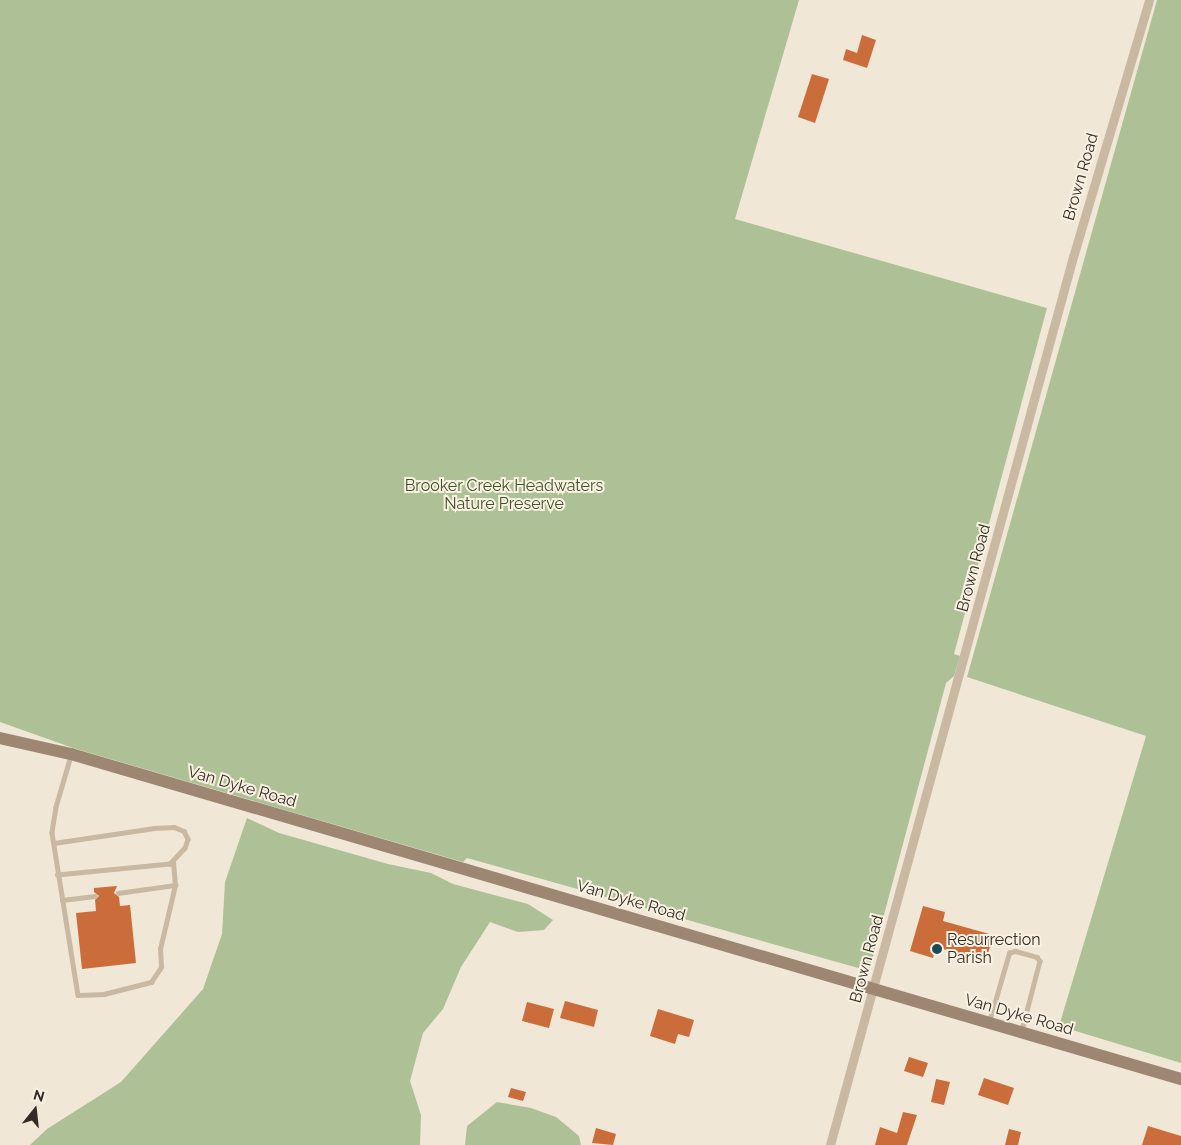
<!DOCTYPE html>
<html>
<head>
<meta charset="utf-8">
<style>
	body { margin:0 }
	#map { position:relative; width:1181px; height:1145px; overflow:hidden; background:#f1e7d6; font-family:Raleway,sans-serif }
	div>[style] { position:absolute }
	.green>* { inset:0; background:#aec196 }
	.building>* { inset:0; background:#cb6d3a }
	.service>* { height:4.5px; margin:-2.25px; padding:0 2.25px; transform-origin:2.25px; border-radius:2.25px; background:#c9b8a2 }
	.minor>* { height:9px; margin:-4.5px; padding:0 4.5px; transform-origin:4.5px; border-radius:4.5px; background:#c9b8a2 }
	.secondary>* { height:12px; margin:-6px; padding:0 6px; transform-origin:6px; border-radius:6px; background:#9d8773 }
	.dots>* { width:14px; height:14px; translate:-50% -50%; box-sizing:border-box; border:2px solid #f9f1e2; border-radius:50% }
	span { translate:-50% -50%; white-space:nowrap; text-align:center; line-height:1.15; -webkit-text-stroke:4px #f9f1e2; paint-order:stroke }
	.street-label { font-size:16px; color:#342b24 }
	.park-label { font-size:16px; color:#3e5327 }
	.poi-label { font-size:16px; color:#342b24 }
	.left { translate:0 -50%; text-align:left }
	.north { position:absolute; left:10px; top:1085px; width:50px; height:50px; -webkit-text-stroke:4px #f9f1e2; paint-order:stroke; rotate:16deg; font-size:14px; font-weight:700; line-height:20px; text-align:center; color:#342b24 }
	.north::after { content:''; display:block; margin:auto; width:18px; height:22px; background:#342b24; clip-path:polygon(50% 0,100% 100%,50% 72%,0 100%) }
</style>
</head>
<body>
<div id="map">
	<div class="green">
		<div style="clip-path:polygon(0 0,799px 0,735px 219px,1047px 308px,954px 654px,960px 656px,954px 676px,946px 683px,869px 971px,467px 858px,463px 862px,73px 748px,0 722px)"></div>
		<div style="clip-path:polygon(1157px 0,1181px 0,1181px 1063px,1059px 1026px,1146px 736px,967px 677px)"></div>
		<div style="clip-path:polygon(247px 818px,279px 833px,388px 864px,431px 873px,453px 884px,528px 904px,553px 920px,544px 930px,518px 932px,490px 922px,461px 967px,443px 1009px,423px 1033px,410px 1081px,421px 1115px,420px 1145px,30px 1145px,47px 1129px,121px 1082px,203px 989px,222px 934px,225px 882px)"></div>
		<div style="clip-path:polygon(497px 1102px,531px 1108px,556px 1117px,579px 1136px,581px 1145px,465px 1145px,467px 1126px)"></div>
	</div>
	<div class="building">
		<div style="clip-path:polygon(862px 35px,876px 40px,867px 68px,843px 60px,846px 49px,857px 53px)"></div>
		<div style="clip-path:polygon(812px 74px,829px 79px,815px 123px,798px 117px)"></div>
		<div style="clip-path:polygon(117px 886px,114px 893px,119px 897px,120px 906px,130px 905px,136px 963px,82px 969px,76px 913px,96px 911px,95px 900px,99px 896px,94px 892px,94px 888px)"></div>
		<div style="clip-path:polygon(923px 906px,945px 912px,943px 921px,993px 935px,986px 961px,936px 947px,933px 958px,910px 951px)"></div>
		<div style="clip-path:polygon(565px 1001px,598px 1010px,594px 1027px,560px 1018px)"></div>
		<div style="clip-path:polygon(527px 1002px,554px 1009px,549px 1028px,522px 1021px)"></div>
		<div style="clip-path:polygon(658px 1009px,694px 1020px,689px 1037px,678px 1034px,675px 1044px,650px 1036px)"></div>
		<div style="clip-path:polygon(909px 1057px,928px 1063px,923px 1077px,904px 1071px)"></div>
		<div style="clip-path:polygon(984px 1078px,1014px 1088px,1008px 1105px,978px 1095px)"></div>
		<div style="clip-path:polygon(936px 1079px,950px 1082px,944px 1105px,931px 1102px)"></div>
		<div style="clip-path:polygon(511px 1088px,526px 1092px,523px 1101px,508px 1097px)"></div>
		<div style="clip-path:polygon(903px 1112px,917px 1115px,907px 1145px,875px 1145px,880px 1127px,897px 1133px)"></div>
		<div style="clip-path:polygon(1148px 1126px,1181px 1136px,1181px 1145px,1142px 1145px)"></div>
		<div style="clip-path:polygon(596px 1128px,616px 1134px,613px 1145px,592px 1143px)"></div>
		<div style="clip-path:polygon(1009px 1129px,1021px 1132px,1018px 1145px,1005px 1145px)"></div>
	</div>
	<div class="service">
		<div style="left:71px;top:756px;width:53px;rotate:106.4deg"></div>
		<div style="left:56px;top:807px;width:26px;rotate:99deg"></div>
		<div style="left:52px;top:833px;width:164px;rotate:80.9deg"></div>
		<div style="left:78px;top:995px;width:26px;rotate:-2deg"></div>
		<div style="left:104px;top:994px;width:49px;rotate:-14.3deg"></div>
		<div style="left:151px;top:982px;width:18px;rotate:-56deg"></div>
		<div style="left:161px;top:967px;width:18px;rotate:-93deg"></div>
		<div style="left:160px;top:949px;width:66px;rotate:-76.8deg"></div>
		<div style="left:175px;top:885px;width:23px;rotate:-95deg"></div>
		<div style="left:54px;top:843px;width:101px;rotate:-8.5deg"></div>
		<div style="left:154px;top:828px;width:20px;rotate:-3deg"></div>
		<div style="left:174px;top:827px;width:11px;rotate:22deg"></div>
		<div style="left:184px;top:831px;width:9px;rotate:63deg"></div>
		<div style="left:188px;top:839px;width:9px;rotate:108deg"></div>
		<div style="left:185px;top:848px;width:22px;rotate:133deg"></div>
		<div style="left:170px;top:864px;width:113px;rotate:174.4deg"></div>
		<div style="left:118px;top:893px;width:58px;rotate:-8deg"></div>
		<div style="left:62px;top:900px;width:33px;rotate:-7deg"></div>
		<div style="left:989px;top:1022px;width:72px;rotate:-73.8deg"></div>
		<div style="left:1009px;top:953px;width:6px;rotate:-18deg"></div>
		<div style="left:1015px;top:951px;width:23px;rotate:15deg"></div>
		<div style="left:1037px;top:957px;width:5px;rotate:53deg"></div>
		<div style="left:1040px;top:961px;width:71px;rotate:104.6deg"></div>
	</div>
	<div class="minor">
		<div style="left:830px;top:1145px;width:921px;rotate:-74.7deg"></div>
		<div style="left:1073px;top:257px;width:268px;rotate:-73.5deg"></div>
	</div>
	<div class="secondary">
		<div style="left:0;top:738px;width:73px;rotate:12.7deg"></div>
		<div style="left:71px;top:754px;width:1157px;rotate:16.32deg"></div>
	</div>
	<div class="dots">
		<div style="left:937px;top:949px;background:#194c56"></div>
	</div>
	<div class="street-label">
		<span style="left:1081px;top:177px;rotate:-74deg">Brown Road</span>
		<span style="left:974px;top:568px;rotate:-75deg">Brown Road</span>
		<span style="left:242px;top:787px;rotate:16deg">Van Dyke Road</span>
		<span style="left:631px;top:901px;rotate:16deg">Van Dyke Road</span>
		<span style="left:867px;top:959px;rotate:-75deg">Brown Road</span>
		<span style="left:1019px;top:1015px;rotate:16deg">Van Dyke Road</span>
	</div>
	<div class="park-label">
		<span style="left:504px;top:495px">Brooker Creek Headwaters<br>Nature Preserve</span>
	</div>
	<div class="poi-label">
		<span class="left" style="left:947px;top:949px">Resurrection<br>Parish</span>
	</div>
	<div class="north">N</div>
</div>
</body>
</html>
